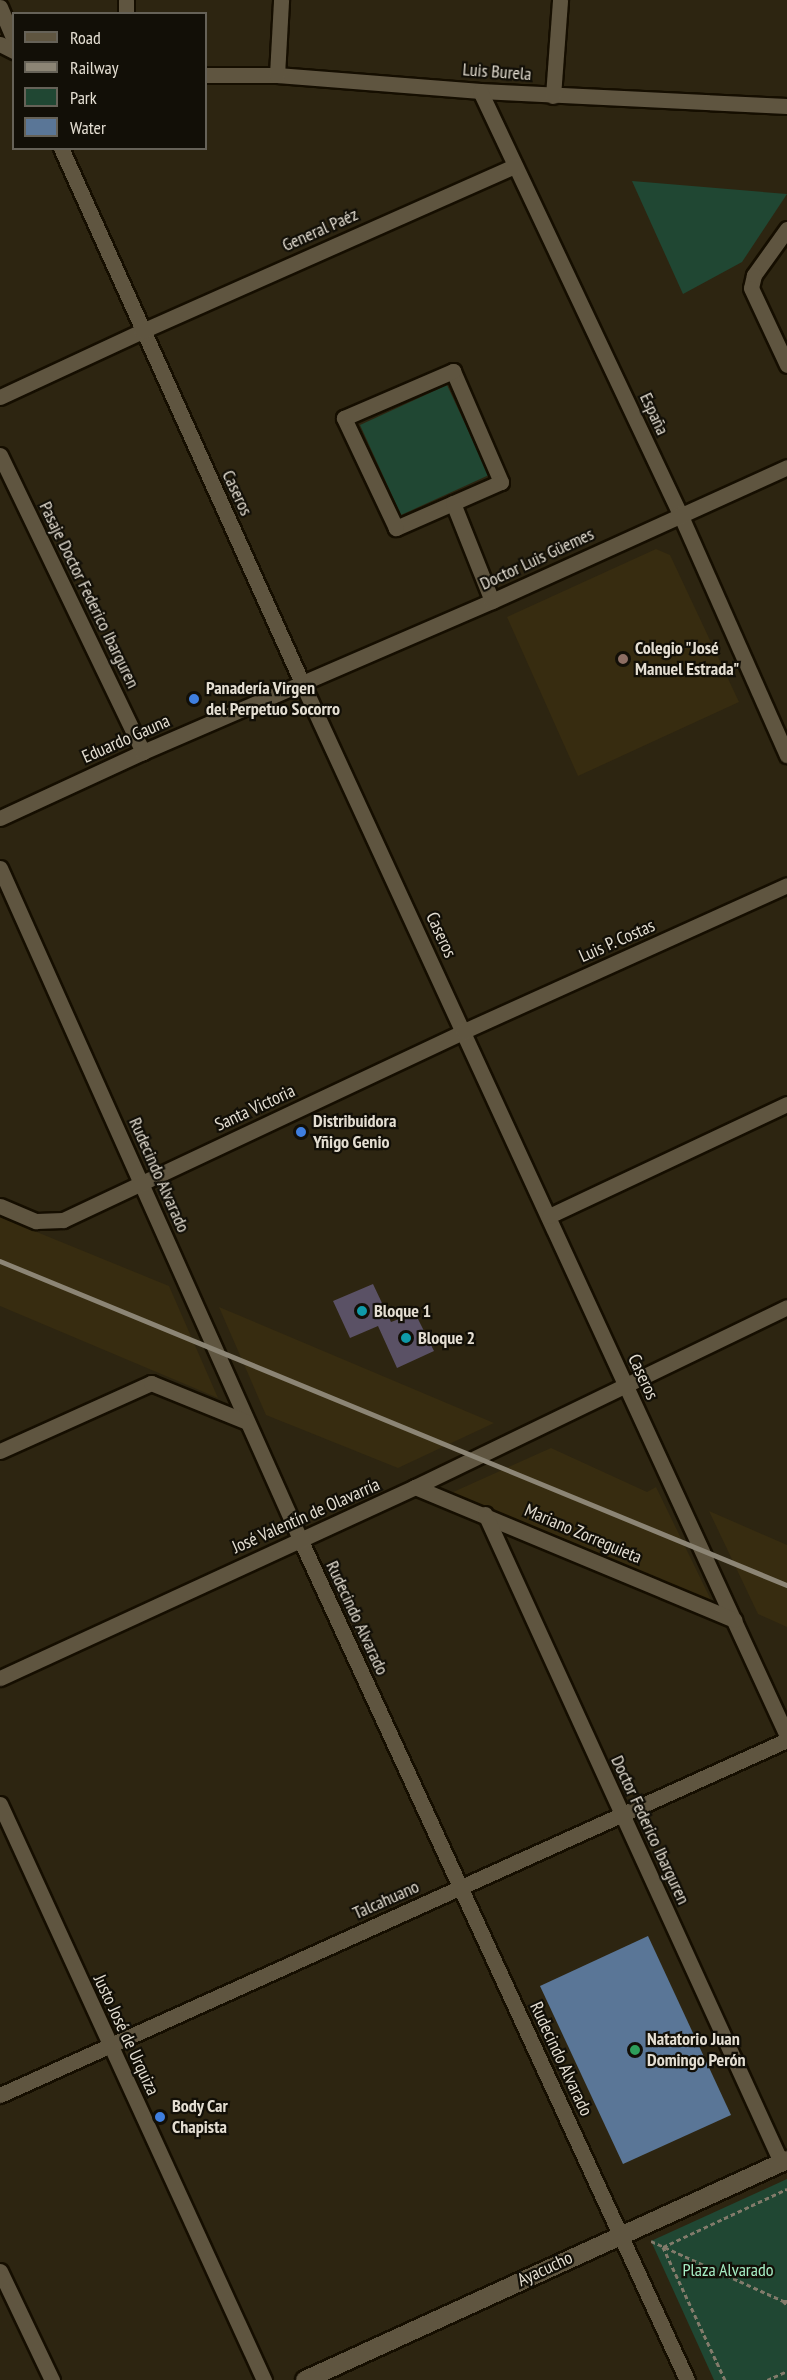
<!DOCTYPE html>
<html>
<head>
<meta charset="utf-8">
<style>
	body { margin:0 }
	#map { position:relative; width:787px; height:2380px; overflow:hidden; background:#2d2511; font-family:"PT Sans Narrow",sans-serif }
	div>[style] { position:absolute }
	.built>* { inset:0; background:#372c10 }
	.green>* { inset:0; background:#204733 }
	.water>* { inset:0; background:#5a7697 }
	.building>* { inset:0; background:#5a5165 }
	.path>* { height:3px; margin-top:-1.5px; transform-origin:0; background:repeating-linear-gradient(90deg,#827b6b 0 4.5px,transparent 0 7.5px) }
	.roads { filter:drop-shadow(2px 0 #150e00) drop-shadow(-2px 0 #150e00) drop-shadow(0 2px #150e00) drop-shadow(0 -2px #150e00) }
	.street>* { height:15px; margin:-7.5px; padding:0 7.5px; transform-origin:7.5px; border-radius:7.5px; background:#5f5540 }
	.secondary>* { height:18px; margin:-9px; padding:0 9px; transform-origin:9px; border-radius:9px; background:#5f5540 }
	.rail>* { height:4.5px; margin:-2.25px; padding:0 2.25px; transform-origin:2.25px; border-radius:2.25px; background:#8c8575 }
	.dots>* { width:16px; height:16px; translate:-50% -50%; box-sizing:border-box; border:3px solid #120f07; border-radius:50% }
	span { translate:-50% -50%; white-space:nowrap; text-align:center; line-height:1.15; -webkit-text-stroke:4.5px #120f07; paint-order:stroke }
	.street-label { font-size:18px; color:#e4ded2 }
	.poi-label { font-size:18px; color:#e4ded2; font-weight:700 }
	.left { translate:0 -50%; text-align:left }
	.park-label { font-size:18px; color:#a6edc4 }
	.legend { position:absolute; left:12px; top:12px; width:195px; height:138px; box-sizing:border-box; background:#120f07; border:2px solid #666258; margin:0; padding:8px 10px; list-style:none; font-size:18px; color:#e4ded2 }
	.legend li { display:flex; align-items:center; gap:12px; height:30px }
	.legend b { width:30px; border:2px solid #666258 }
</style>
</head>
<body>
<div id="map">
	<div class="built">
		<div style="clip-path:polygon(656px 549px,670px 555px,739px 702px,578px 776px,507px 617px)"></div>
		<div style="clip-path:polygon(0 1217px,169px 1286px,218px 1398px,0 1306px)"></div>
		<div style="clip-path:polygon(219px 1307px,494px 1423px,398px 1468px,266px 1415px)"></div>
		<div style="clip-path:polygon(551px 1448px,647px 1492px,656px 1487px,712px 1602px,451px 1493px)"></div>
		<div style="clip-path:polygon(709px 1511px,787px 1545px,787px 1627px,758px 1614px)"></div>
	</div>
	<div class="green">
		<div style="clip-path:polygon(632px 181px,787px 194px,742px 262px,683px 294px)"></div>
		<div style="clip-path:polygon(447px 385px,489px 475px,401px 515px,360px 425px)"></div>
		<div style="clip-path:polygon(787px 2179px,787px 2380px,714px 2380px,651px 2241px)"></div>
	</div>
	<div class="water">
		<div style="clip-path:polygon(648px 1936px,731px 2115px,623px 2164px,540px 1986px)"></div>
	</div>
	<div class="building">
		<div style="clip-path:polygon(373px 1284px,391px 1322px,415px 1313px,434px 1351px,397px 1368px,378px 1326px,350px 1338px,333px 1301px)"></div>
	</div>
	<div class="path">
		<div style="left:651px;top:2241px;width:145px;rotate:24.4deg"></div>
		<div style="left:787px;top:2301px;width:4px;rotate:180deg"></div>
		<div style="left:783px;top:2301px;width:6px;rotate:45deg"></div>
		<div style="left:725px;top:2380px;width:147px;rotate:-115deg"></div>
		<div style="left:663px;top:2247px;width:137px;rotate:-25.1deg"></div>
		<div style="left:767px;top:2380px;width:22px;rotate:-24deg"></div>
	</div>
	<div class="roads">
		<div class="street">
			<div style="left:126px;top:0;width:14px;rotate:90deg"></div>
			<div style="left:0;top:7px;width:36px;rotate:67deg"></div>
			<div style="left:0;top:44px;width:16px;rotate:27deg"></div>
			<div style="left:206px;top:75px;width:71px"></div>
			<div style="left:277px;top:75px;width:204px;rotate:4.5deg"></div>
			<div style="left:480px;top:91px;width:307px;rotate:2.8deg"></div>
			<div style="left:277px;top:75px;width:75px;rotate:-86.9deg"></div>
			<div style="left:480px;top:91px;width:468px;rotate:64.7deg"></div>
			<div style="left:680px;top:514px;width:264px;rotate:66.1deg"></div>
			<div style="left:553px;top:96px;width:96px;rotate:-85.8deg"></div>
			<div style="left:61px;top:148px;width:589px;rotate:65.74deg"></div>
			<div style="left:303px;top:685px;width:1157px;rotate:65.27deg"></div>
			<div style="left:787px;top:229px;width:57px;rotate:125.7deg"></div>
			<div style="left:754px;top:275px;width:13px;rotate:103deg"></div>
			<div style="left:751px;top:288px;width:85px;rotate:64.9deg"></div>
			<div style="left:453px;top:371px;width:121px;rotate:66.6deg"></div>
			<div style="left:501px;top:482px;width:115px;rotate:156.3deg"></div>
			<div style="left:396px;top:528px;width:122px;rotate:-115.3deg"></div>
			<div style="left:344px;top:418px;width:119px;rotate:-23.3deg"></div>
			<div style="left:0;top:397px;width:157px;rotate:-24.9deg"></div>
			<div style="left:142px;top:331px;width:407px;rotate:-23.9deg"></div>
			<div style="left:0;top:455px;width:330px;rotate:64.3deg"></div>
			<div style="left:453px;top:503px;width:105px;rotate:68.3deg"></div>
			<div style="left:0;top:818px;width:157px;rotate:-24.8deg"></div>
			<div style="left:143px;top:752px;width:380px;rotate:-23.4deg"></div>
			<div style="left:492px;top:601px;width:324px;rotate:-24.4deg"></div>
			<div style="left:0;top:868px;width:735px;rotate:65.91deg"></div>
			<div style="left:300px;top:1539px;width:926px;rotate:65.29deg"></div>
			<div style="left:0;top:1206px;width:39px;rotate:23deg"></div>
			<div style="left:36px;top:1221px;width:27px;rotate:-2deg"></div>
			<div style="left:63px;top:1220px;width:443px;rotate:-25.2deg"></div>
			<div style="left:464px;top:1031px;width:354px;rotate:-24.3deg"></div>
			<div style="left:549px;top:1216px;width:263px;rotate:-25.2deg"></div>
			<div style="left:0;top:1451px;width:166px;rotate:-24.2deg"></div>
			<div style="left:151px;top:1383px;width:104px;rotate:22.1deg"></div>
			<div style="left:415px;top:1487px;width:346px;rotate:22.6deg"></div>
			<div style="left:485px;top:1514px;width:712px;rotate:65.45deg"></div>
			<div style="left:0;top:1678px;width:457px;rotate:-24.7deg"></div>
			<div style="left:415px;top:1487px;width:413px;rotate:-25.8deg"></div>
			<div style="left:0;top:1804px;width:634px;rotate:65.38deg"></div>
			<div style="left:0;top:2095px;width:863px;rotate:-24.28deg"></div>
			<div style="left:0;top:2271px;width:121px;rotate:64.5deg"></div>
		</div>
		<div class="secondary">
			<div style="left:305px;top:2380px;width:530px;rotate:-24.53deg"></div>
		</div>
	</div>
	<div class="rail">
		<div style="left:0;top:1261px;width:851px;rotate:22.38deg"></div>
	</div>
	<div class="dots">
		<div style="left:623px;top:659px;background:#8d6e63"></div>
		<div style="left:194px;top:699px;background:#3f7fe0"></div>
		<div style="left:301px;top:1132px;background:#3f7fe0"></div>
		<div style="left:362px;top:1311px;background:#0f9aa8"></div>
		<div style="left:406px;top:1338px;background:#0f9aa8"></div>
		<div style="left:635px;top:2050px;background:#2e9e5b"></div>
		<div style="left:160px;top:2117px;background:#3f7fe0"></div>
	</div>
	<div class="street-label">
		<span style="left:497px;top:72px;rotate:4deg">Luis Burela</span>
		<span style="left:320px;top:230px;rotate:-24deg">General Paéz</span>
		<span style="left:654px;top:414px;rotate:65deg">España</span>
		<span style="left:237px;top:493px;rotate:65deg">Caseros</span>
		<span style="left:537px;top:559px;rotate:-25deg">Doctor Luis Güemes</span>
		<span style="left:89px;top:595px;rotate:64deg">Pasaje Doctor Federico Ibarguren</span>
		<span style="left:126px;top:739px;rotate:-24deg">Eduardo Gauna</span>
		<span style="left:441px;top:935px;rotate:65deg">Caseros</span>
		<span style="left:617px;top:941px;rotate:-24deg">Luis P. Costas</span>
		<span style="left:255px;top:1108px;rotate:-25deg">Santa Victoria</span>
		<span style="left:159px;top:1175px;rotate:66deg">Rudecindo Alvarado</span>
		<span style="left:643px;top:1377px;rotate:65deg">Caseros</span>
		<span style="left:306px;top:1516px;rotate:-24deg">José Valentín de Olavarría</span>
		<span style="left:583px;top:1534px;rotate:23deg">Mariano Zorreguieta</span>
		<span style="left:357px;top:1618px;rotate:65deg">Rudecindo Alvarado</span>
		<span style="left:650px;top:1830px;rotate:65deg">Doctor Federico Ibarguren</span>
		<span style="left:386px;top:1900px;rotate:-24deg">Talcahuano</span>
		<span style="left:126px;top:2035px;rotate:65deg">Justo José de Urquiza</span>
		<span style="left:561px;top:2059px;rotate:65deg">Rudecindo Alvarado</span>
		<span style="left:545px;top:2269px;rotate:-25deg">Ayacucho</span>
	</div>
	<div class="poi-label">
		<span class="left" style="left:635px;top:659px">Colegio "José<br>Manuel Estrada"</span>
		<span class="left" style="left:206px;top:699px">Panadería Virgen<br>del Perpetuo Socorro</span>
		<span class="left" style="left:313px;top:1132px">Distribuidora<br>Yñigo Genio</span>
		<span class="left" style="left:374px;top:1311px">Bloque 1</span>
		<span class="left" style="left:418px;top:1338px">Bloque 2</span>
		<span class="left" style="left:647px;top:2050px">Natatorio Juan<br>Domingo Perón</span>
		<span class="left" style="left:172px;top:2117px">Body Car<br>Chapista</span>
	</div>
	<div class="park-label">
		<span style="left:728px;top:2270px">Plaza Alvarado</span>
	</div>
	<ul class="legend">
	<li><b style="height:8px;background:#5f5540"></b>Road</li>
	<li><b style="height:8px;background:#8c8575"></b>Railway</li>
	<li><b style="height:16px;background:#204733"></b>Park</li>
	<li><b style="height:16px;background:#5a7697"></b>Water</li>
	</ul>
</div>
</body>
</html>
